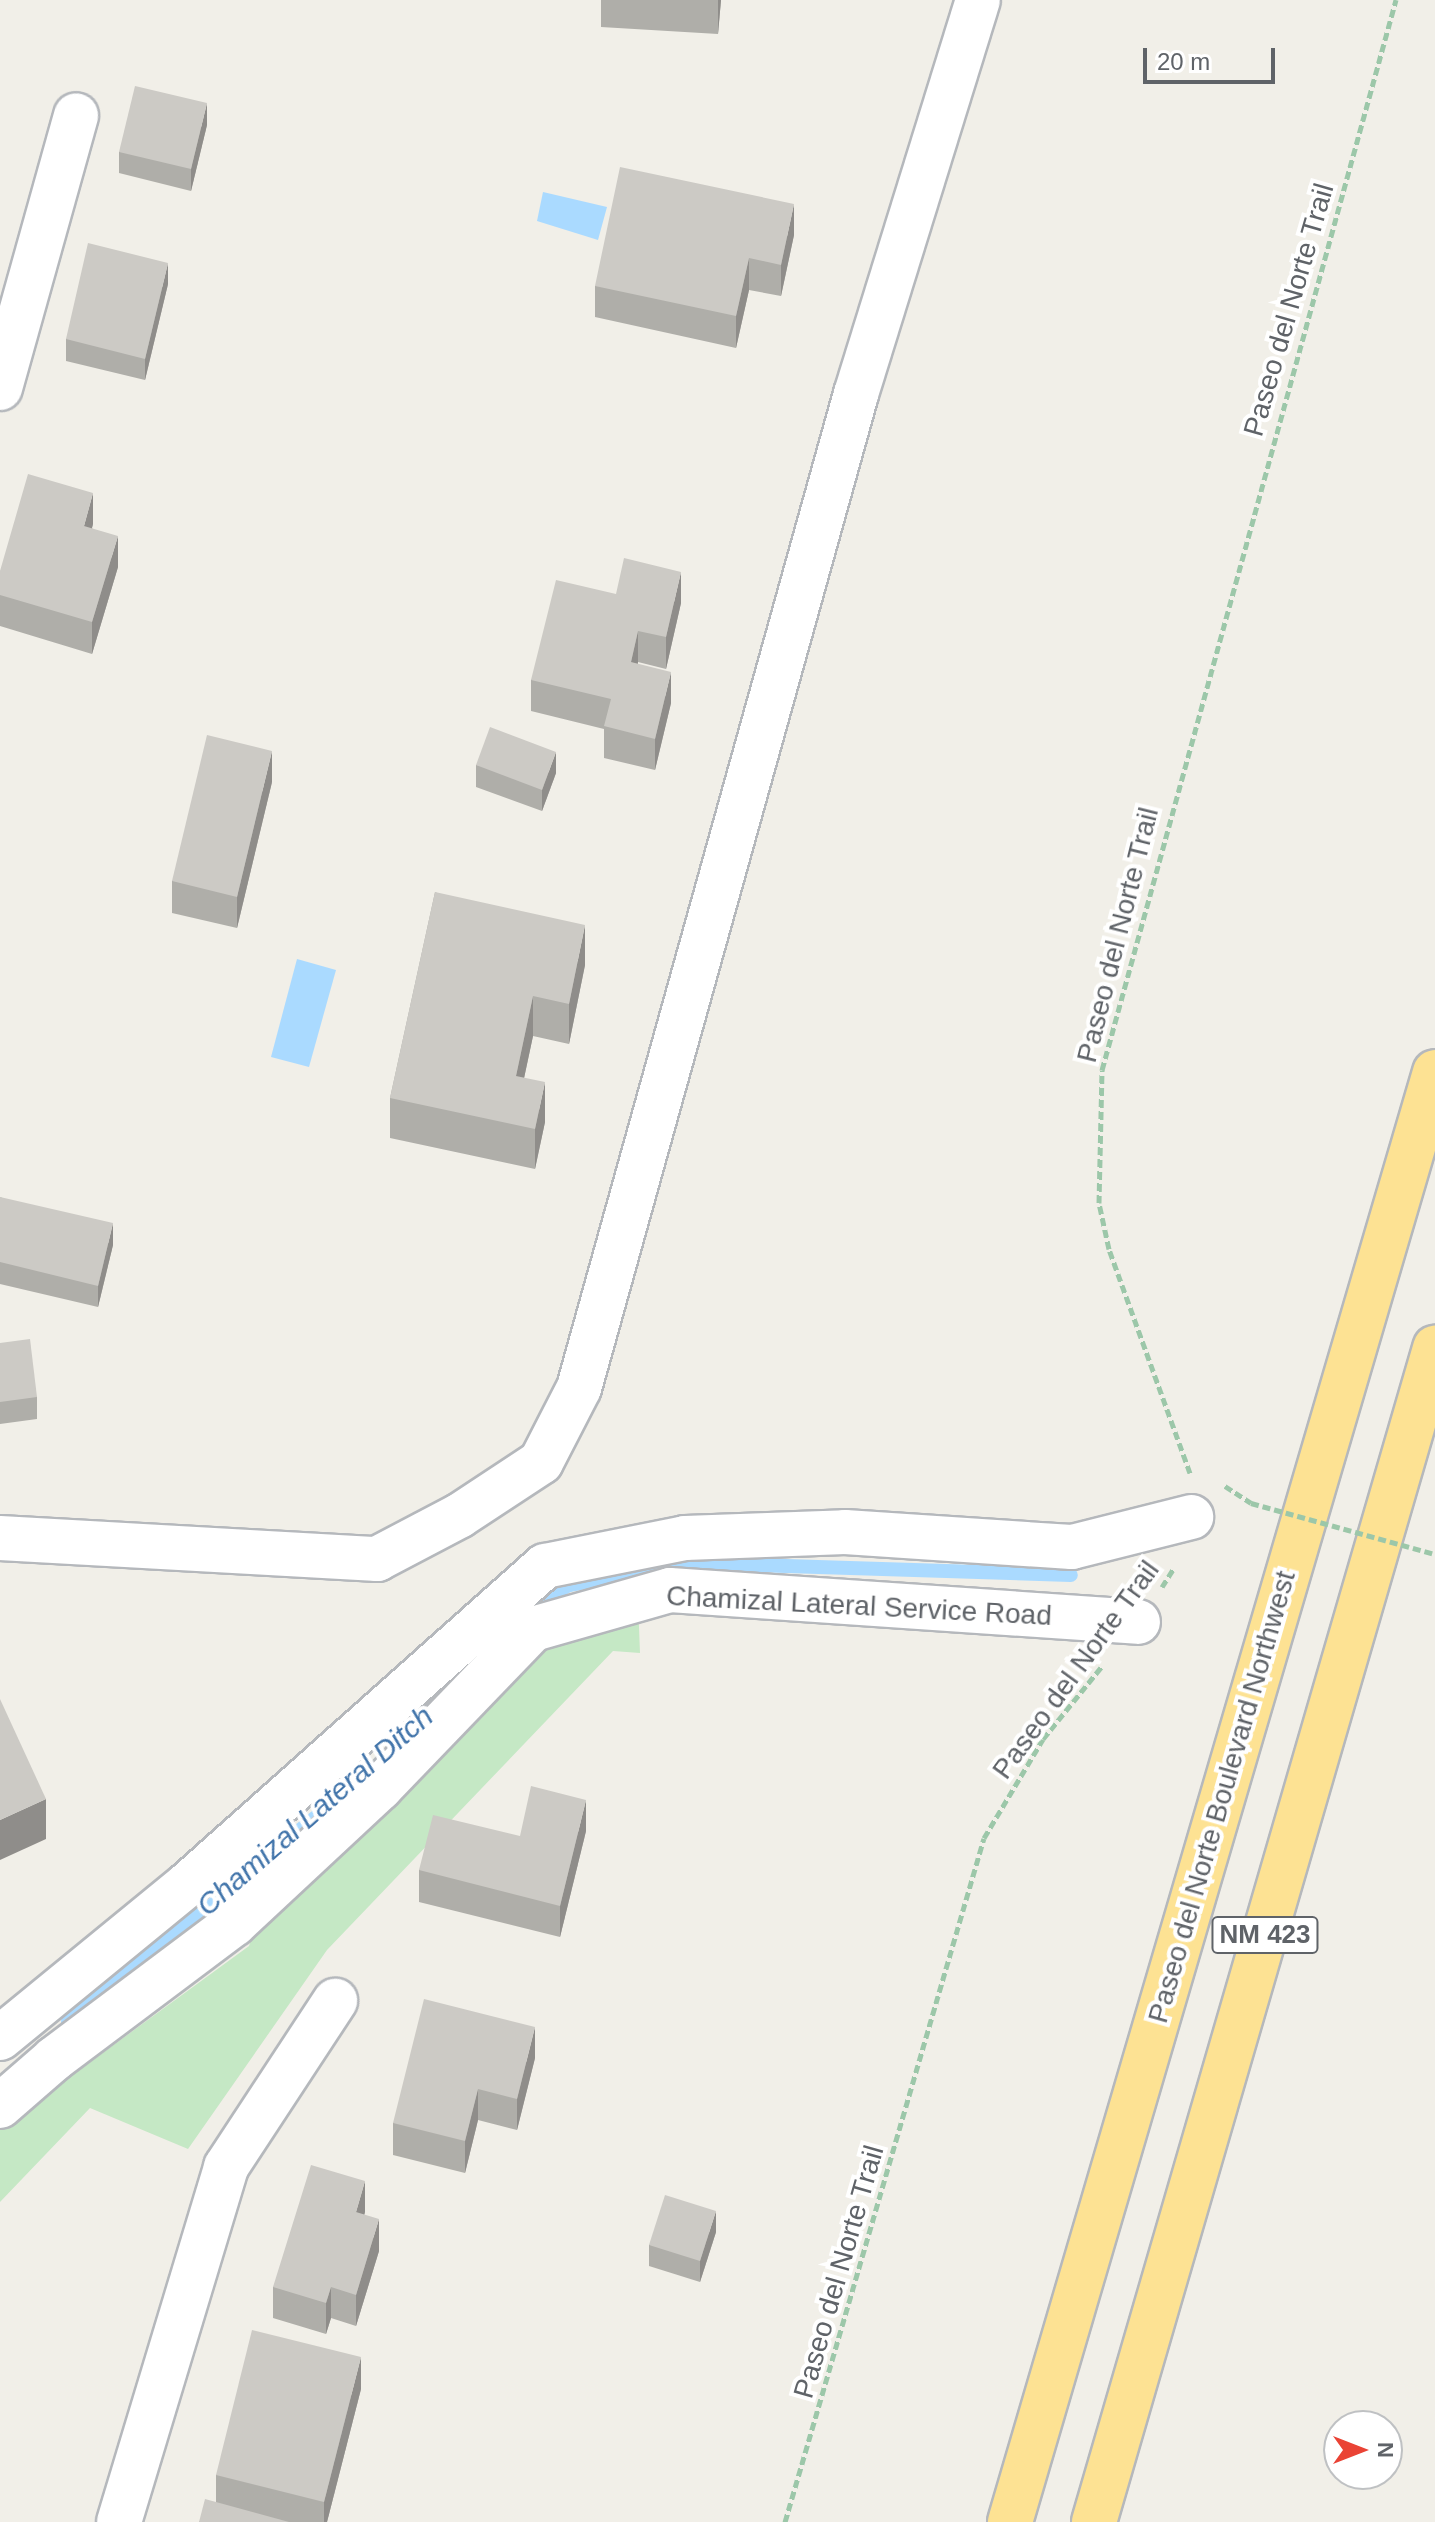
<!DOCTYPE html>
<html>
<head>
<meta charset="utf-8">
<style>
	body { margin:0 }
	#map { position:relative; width:1435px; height:2522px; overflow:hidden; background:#f1efe8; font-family:Arial,sans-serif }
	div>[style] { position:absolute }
	.green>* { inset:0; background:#c5e8c5 }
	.water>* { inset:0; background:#aadaff }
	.stream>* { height:14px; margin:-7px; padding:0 7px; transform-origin:7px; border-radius:7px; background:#aadaff }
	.path>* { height:5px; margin-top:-2.5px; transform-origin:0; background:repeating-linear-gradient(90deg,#9cc7a9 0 8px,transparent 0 12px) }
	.roads { filter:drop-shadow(2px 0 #b5b8bc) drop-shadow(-2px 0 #b5b8bc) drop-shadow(0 2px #b5b8bc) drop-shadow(0 -2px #b5b8bc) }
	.minor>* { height:44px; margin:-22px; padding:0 22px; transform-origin:22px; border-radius:22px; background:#fff }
	.highway>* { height:44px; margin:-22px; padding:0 22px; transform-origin:22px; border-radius:22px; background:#fde293 }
	.path-bridge>* { height:5px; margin-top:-2.5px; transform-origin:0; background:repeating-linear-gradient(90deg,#9cc7a9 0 8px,transparent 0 12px) }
	.wall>* { inset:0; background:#afaea9 }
	.shaded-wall>* { inset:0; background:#8f8d8a }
	.building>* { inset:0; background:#cccac5 }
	span { translate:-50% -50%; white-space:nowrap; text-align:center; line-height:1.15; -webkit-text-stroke:8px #fff; paint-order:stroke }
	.shield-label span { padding:2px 6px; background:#fff; border:2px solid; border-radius:6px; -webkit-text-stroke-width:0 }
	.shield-label { font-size:26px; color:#5f6368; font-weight:700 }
	.street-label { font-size:28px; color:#5f6368 }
	.water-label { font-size:30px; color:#4174aa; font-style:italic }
	.north { position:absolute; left:1323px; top:2410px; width:80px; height:80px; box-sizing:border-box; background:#fff; border:2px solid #bfc1c3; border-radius:50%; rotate:90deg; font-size:22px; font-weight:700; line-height:32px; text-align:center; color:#5f6368 }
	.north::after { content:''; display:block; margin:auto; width:28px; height:36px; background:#ea4335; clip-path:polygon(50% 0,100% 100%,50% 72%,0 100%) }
	.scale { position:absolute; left:1143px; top:48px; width:132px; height:36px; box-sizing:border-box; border:4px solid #5f6368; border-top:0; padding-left:10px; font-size:24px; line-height:28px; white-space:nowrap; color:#5f6368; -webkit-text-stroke:6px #fff; paint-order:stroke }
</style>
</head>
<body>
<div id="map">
	<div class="green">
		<div style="clip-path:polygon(609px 1595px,638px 1601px,640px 1653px,613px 1651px,327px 1950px,188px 2149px,90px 2108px,0 2202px,0 2128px,249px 1946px,270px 1882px)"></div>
	</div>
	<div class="water">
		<div style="clip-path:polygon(543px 192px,607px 207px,598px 240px,537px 221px)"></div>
		<div style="clip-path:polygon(297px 959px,336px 970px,309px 1067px,271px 1057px)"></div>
	</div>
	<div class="stream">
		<div style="left:517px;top:1615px;width:60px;rotate:-30deg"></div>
		<div style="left:569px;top:1585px;width:123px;rotate:-10.3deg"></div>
		<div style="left:690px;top:1563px;width:381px;rotate:1.8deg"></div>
		<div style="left:68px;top:2022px;width:352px;rotate:-39.6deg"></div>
	</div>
	<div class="path">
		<div style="left:1190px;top:1473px;width:238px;rotate:-109.9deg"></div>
		<div style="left:1109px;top:1249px;width:47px;rotate:-102.3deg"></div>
		<div style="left:1099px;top:1203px;width:133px;rotate:-88.7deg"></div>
		<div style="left:1102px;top:1070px;width:1110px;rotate:-74.64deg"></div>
		<div style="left:1225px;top:1486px;width:31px;rotate:33deg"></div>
		<div style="left:1162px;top:1587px;width:22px;rotate:-58deg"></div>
		<div style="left:785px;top:2522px;width:712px;rotate:-73.78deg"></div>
		<div style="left:984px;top:1838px;width:115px;rotate:-59.2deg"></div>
		<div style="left:1043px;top:1739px;width:95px;rotate:-51deg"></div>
	</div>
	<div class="roads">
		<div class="minor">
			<div style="left:0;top:388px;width:283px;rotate:-74.4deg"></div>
			<div style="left:0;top:1538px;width:378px;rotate:3.2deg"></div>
			<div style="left:377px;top:1559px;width:93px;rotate:-27.7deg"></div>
			<div style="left:459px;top:1516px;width:98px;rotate:-33.4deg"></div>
			<div style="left:541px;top:1462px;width:83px;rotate:-62.8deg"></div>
			<div style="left:579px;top:1388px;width:1032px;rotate:-74.43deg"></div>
			<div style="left:856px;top:394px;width:412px;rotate:-72.8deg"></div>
			<div style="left:0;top:2038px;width:243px;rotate:-39.3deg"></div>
			<div style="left:188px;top:1884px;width:478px;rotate:-41.7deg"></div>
			<div style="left:545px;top:1566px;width:143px;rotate:-11.3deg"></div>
			<div style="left:685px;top:1538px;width:160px;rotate:-2.1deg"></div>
			<div style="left:845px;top:1532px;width:227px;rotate:3.8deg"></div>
			<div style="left:1072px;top:1547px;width:123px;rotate:-14.1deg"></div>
			<div style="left:0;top:2106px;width:72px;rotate:-41deg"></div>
			<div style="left:54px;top:2059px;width:225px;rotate:-36.9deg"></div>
			<div style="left:234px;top:1924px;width:200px;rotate:-43deg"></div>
			<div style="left:380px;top:1788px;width:221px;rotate:-46.1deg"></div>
			<div style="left:533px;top:1629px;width:142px;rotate:-15.9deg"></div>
			<div style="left:670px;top:1590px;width:469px;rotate:3.9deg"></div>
			<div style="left:119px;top:2522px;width:371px;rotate:-73.2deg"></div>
			<div style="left:226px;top:2167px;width:199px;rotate:-56.7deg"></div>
		</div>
		<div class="highway">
			<div style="left:1010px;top:2522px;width:1511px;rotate:-73.66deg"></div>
			<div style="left:1094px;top:2522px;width:1223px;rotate:-73.8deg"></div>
		</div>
	</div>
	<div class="path-bridge">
		<div style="left:1251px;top:1503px;width:191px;rotate:15.5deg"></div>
	</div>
	<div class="wall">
		<div style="clip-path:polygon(601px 0,721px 0,718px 34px,601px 27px)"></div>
		<div style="clip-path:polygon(207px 125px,191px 191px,119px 173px,119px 152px)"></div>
		<div style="clip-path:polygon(794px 235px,781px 296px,749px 290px,736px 348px,595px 317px,595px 286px)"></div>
		<div style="clip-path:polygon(168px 284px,145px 380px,66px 361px,66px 339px)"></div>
		<div style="clip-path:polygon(93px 524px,92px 528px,118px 567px,92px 654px,0 626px,0 571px)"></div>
		<div style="clip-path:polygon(616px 594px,681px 603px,666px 669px,638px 662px,638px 664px,671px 703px,655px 770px,604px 758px,604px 729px,531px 711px,531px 680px)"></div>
		<div style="clip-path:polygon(476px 765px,556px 773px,542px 811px,476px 787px)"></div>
		<div style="clip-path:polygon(272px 782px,237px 928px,172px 913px,172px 881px)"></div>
		<div style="clip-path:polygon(435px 892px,585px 965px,569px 1044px,533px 1036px,524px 1078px,545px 1122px,535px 1169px,390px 1138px,390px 1098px)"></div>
		<div style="clip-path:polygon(0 1197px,113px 1245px,98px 1307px,0 1284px)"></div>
		<div style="clip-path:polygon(0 1343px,37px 1397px,37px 1419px,0 1424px)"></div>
		<div style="clip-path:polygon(586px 1831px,560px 1937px,419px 1902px,419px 1870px)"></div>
		<div style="clip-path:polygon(535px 2058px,517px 2130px,478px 2120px,465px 2173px,393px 2155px,393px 2123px)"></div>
		<div style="clip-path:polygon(365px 2212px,364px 2215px,379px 2251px,356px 2326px,331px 2318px,326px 2334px,273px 2318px,273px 2287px)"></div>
		<div style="clip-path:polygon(716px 2232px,700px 2282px,649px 2266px,649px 2245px)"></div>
		<div style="clip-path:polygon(361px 2389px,327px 2522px,199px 2522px,216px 2502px,216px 2475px)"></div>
	</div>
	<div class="shaded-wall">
		<div style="clip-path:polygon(718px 0,721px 0,718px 34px)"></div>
		<div style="clip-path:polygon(207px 103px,207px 125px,191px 191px,191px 169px)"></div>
		<div style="clip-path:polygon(794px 204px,794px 235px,781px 296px,781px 265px)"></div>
		<div style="clip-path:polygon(749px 258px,749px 290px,736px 348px,736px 316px)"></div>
		<div style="clip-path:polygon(168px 263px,168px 284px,145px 380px,145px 359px)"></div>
		<div style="clip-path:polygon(93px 493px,93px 524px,84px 557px,84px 526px)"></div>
		<div style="clip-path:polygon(118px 536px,118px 567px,92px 654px,92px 622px)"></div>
		<div style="clip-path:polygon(681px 572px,681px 603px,666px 669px,666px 637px)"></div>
		<div style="clip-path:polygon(638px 631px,638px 662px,631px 694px,631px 662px)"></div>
		<div style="clip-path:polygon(671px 672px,671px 703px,655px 770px,655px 739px)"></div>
		<div style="clip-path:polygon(272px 751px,272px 782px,237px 928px,237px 897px)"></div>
		<div style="clip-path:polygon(556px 752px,556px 773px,542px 811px,542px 790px)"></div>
		<div style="clip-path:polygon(585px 925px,585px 965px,569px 1044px,569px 1004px)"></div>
		<div style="clip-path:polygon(533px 996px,533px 1036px,516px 1116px,516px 1076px)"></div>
		<div style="clip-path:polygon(545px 1082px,545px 1122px,535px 1169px,535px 1129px)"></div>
		<div style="clip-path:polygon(113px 1223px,113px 1245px,98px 1307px,98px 1286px)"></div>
		<div style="clip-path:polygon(46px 1799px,46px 1839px,0 1860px,0 1820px)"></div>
		<div style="clip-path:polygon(586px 1800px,586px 1831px,560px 1937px,560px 1906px)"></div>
		<div style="clip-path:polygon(535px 2027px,535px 2058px,517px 2130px,517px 2099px)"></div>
		<div style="clip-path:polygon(478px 2089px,478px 2120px,465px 2173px,465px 2141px)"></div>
		<div style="clip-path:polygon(365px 2181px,365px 2212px,356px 2244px,356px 2212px)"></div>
		<div style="clip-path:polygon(716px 2211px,716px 2232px,700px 2282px,700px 2261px)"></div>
		<div style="clip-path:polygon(379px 2219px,379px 2251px,356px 2326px,356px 2295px)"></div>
		<div style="clip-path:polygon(331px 2287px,331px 2318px,326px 2334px,326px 2303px)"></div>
		<div style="clip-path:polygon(361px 2357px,361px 2389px,327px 2522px,324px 2522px,324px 2502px)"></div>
	</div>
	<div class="building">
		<div style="clip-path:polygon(135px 86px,207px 103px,191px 169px,119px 152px)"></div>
		<div style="clip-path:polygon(620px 167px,794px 204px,781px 265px,749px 258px,736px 316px,595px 286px)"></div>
		<div style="clip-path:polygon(88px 243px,168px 263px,145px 359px,66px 339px)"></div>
		<div style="clip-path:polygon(28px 474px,93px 493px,84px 526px,118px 536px,92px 622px,0 595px,0 571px)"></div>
		<div style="clip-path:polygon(624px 558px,681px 572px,666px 637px,638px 631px,631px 662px,671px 672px,655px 739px,604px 726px,611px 699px,531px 680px,556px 580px,616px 594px)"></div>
		<div style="clip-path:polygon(490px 727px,556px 752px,542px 790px,476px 765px)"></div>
		<div style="clip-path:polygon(207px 735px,272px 751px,237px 897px,172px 881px)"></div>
		<div style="clip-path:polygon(435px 892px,585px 925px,569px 1004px,533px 996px,516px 1076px,545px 1082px,535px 1129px,390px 1098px)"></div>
		<div style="clip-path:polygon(0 1197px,113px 1223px,98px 1286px,0 1262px)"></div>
		<div style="clip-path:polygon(30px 1339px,37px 1397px,0 1402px,0 1343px)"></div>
		<div style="clip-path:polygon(0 1699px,46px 1799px,0 1820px)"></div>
		<div style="clip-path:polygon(531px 1786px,586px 1800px,560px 1906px,419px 1870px,433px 1815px,520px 1836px)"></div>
		<div style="clip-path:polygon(424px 1999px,535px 2027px,517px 2099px,478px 2089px,465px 2141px,393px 2123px)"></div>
		<div style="clip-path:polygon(311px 2165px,365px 2181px,356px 2212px,379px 2219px,356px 2295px,331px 2287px,326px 2303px,273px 2287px)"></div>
		<div style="clip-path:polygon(665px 2195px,716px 2211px,700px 2261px,649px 2245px)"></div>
		<div style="clip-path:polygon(252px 2330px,361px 2357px,324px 2502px,216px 2475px)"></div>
		<div style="clip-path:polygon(205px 2499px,289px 2522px,199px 2522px)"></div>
	</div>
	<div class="shield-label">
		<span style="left:1265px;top:1935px">NM 423</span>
	</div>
	<div class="street-label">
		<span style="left:1289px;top:310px;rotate:-74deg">Paseo del Norte Trail</span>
		<span style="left:1118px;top:935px;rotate:-76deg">Paseo del Norte Trail</span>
		<span style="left:859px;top:1606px;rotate:3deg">Chamizal Lateral Service Road</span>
		<span style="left:1076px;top:1670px;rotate:-54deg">Paseo del Norte Trail</span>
		<span style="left:1222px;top:1797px;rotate:-74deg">Paseo del Norte Boulevard Northwest</span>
		<span style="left:839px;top:2272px;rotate:-74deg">Paseo del Norte Trail</span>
	</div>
	<div class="water-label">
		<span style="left:315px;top:1811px;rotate:-41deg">Chamizal Lateral Ditch</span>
	</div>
	<div class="north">N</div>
	<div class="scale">20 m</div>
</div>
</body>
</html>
